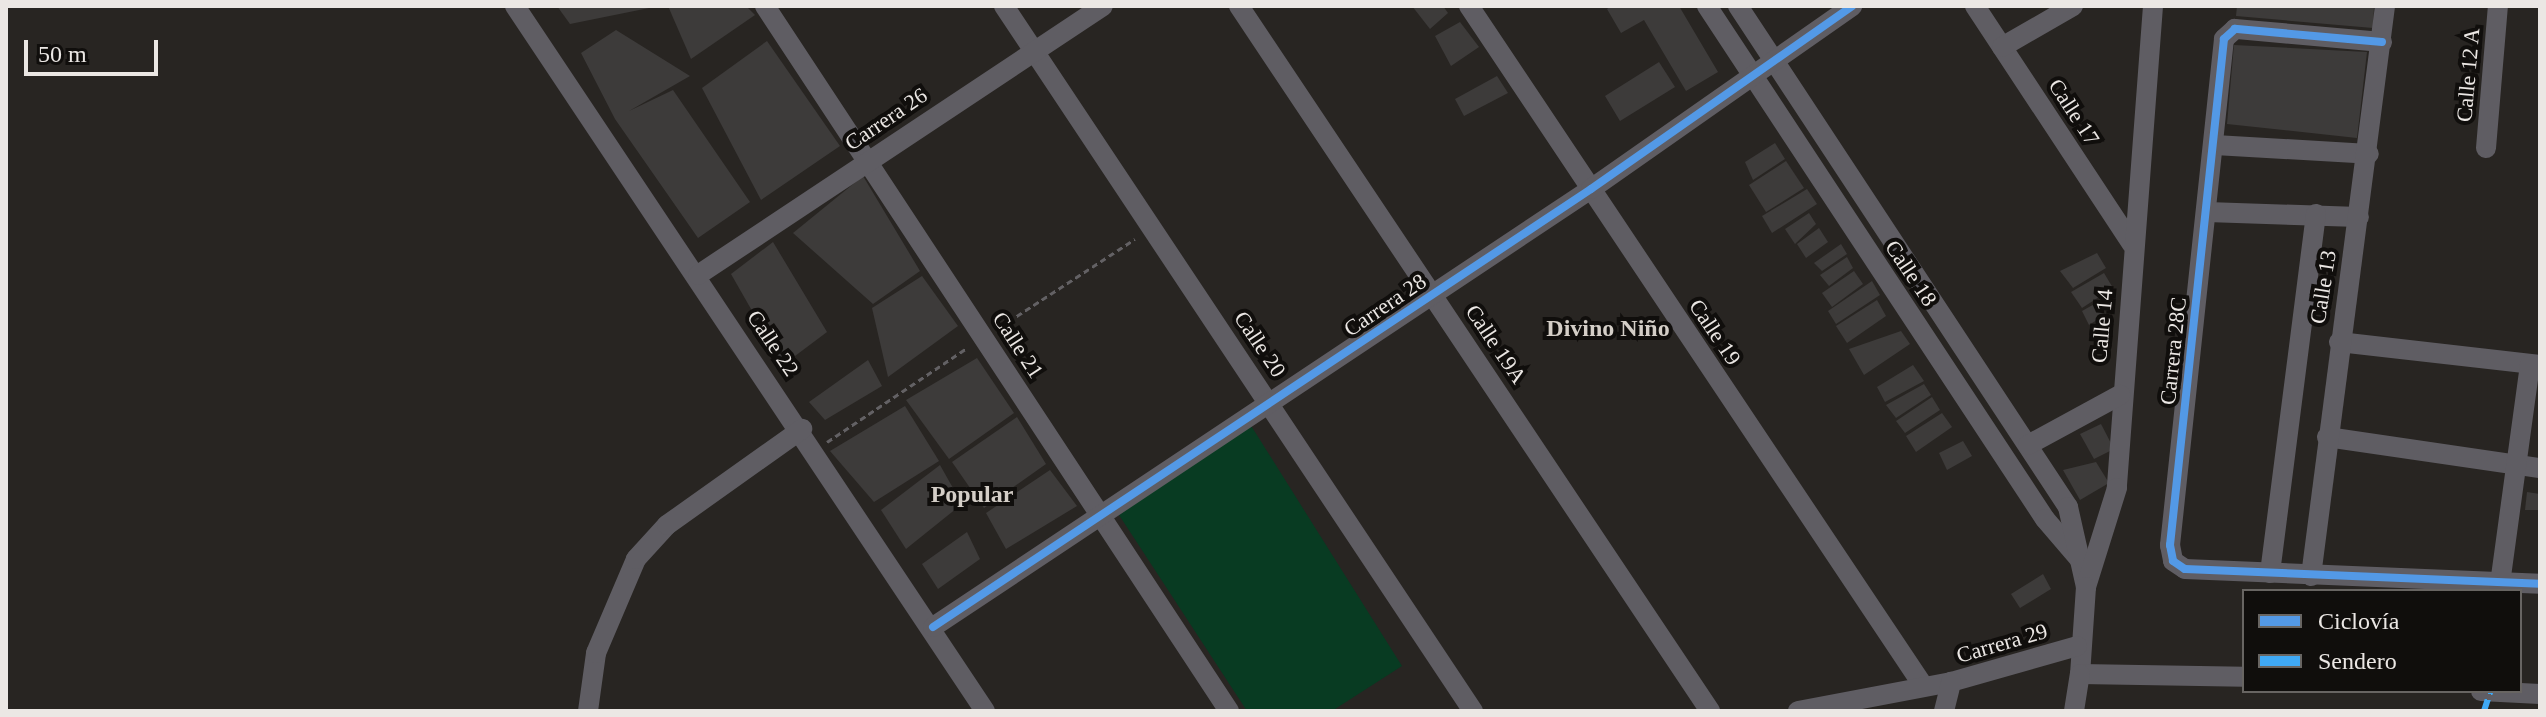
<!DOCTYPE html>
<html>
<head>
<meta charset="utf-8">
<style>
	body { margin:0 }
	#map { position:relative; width:2546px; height:717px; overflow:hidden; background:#282522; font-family:Georgia,serif }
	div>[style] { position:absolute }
	.green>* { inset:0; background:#083b22 }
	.building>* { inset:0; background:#3d3b3a }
	.path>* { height:3px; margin-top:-1.5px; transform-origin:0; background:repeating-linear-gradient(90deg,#636164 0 6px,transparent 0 10px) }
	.street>* { height:20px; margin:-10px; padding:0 10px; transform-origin:10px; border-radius:10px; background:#5f5d63 }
	.quiet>* { height:6px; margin-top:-3px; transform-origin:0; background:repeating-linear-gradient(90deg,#3fa9f5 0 12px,transparent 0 18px) }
	.cycleway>* { height:8px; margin:-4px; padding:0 4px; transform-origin:4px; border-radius:4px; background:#5399e6 }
	span { translate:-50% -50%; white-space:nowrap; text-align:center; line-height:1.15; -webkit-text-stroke:8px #100e0c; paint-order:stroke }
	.street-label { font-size:22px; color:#ebe7e4 }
	.neighbourhood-label { font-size:24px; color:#d4cec7; font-weight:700 }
	.frame { position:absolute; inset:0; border:8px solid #ebe7e4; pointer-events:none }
	.legend { position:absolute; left:2242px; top:589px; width:280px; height:104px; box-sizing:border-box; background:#100e0c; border:2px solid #686562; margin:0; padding:10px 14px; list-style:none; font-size:24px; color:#ebe7e4 }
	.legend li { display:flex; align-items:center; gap:16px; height:40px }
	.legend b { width:40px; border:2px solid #686562 }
	.scale { position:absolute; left:24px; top:40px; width:134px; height:36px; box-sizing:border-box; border:4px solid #ebe7e4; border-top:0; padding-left:10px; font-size:24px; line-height:28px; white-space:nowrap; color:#ebe7e4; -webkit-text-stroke:6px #100e0c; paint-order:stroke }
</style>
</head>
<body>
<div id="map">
	<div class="green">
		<div style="clip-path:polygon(1250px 424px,1402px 666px,1332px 711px,1247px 711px,1119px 515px)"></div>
	</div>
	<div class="building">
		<div style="clip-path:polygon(557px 6px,654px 6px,654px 7px,570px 24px)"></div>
		<div style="clip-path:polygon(668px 6px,746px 6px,755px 15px,691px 59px)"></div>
		<div style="clip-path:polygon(1412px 6px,1443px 6px,1448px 13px,1430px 29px)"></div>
		<div style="clip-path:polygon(1611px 6px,1679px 6px,1718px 72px,1686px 91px,1644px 20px,1621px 33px,1607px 9px)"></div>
		<div style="clip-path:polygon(2237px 6px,2374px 6px,2373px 28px,2236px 16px)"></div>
		<div style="clip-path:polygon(1460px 22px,1479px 47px,1451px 66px,1435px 36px)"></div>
		<div style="clip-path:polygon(616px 30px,690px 76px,629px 111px,673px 90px,750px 202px,698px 238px,615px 119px,581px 53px)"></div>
		<div style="clip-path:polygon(767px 41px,840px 146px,761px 200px,702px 88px)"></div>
		<div style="clip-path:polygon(2234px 45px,2367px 52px,2357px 138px,2227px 124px)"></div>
		<div style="clip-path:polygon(1659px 62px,1675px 87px,1620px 121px,1605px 96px)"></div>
		<div style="clip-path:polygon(1497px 76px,1508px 93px,1464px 116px,1455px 99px)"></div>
		<div style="clip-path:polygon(1775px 143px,1785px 159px,1753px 180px,1745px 162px)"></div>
		<div style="clip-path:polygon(1786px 161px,1804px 188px,1766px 212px,1749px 185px)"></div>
		<div style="clip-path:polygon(863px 176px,920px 271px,873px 304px,793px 233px)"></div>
		<div style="clip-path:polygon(1807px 189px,1817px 204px,1772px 233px,1762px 216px)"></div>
		<div style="clip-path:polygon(1809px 213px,1816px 224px,1795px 244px,1785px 229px)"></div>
		<div style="clip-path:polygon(1819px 228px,1828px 242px,1806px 258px,1797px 244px)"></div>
		<div style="clip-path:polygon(773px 242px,827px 332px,783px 365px,731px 274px)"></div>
		<div style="clip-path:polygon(1841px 244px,1847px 254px,1822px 271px,1814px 263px)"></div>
		<div style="clip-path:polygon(2097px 253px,2106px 268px,2073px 288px,2060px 271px)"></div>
		<div style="clip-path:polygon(1847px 257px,1853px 268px,1829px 286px,1820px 275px)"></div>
		<div style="clip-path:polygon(1854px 271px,1863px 284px,1832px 307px,1822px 293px)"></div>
		<div style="clip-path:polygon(2104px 273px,2113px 288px,2082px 308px,2071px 292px)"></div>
		<div style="clip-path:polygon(922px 276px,958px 326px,888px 377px,872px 308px)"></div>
		<div style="clip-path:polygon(1872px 281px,1880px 295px,1836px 324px,1828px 311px)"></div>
		<div style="clip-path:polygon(1877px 300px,1886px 316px,1847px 343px,1836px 326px)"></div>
		<div style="clip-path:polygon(2098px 302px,2106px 314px,2089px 325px,2082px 311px)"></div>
		<div style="clip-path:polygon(1901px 331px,1910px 344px,1864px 375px,1849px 349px)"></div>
		<div style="clip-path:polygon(977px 358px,1014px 413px,949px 459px,906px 400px)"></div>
		<div style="clip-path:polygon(868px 360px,882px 386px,825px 420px,809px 402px)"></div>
		<div style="clip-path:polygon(1913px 365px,1924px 381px,1885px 402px,1877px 387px)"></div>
		<div style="clip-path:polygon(1924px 384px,1931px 395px,1896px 418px,1886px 405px)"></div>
		<div style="clip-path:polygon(1932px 397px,1940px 410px,1905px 433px,1896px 421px)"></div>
		<div style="clip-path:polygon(905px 406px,939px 461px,874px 502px,830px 451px)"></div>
		<div style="clip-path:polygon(1942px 413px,1952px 427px,1916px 452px,1906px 436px)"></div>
		<div style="clip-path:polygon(1017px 417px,1046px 464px,984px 508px,952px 462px)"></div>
		<div style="clip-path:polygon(2101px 424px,2114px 449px,2094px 459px,2080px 434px)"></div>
		<div style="clip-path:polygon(1963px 441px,1972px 456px,1947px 470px,1939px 453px)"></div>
		<div style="clip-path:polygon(2096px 462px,2109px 483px,2080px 500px,2063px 470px)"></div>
		<div style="clip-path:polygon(940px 465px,962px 504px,906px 549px,881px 510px)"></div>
		<div style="clip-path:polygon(1050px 470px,1077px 506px,1006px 549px,986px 513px)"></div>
		<div style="clip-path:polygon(2527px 492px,2540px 494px,2540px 510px,2525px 510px)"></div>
		<div style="clip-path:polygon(967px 532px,980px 559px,938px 589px,922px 564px)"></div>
		<div style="clip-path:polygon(2043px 574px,2051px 589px,2020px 608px,2011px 594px)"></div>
	</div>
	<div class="path">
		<div style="left:1000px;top:327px;width:161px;rotate:-33.1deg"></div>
		<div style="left:827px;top:442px;width:169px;rotate:-33.9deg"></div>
	</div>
	<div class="street">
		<div style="left:515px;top:6px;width:847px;rotate:56.31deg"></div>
		<div style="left:765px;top:6px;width:844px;rotate:56.65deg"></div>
		<div style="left:1004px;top:6px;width:847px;rotate:56.37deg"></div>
		<div style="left:1239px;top:6px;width:848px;rotate:56.25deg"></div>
		<div style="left:1469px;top:6px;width:815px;rotate:56.25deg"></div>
		<div style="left:1707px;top:6px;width:614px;rotate:56.62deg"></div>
		<div style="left:2045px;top:519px;width:55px;rotate:49.4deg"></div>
		<div style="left:1738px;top:6px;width:600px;rotate:56.63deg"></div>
		<div style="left:2068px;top:507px;width:82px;rotate:77.3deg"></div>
		<div style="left:1975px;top:6px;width:285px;rotate:56.6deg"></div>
		<div style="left:2153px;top:6px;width:483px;rotate:94.3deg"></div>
		<div style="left:2117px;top:488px;width:104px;rotate:107.4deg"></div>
		<div style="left:2086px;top:587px;width:87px;rotate:93.9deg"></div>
		<div style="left:2080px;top:674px;width:164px;rotate:1deg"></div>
		<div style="left:2382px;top:42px;width:148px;rotate:-174.9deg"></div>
		<div style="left:2235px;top:29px;width:15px;rotate:138deg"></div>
		<div style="left:2224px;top:39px;width:509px;rotate:96.09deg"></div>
		<div style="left:2170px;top:545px;width:16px;rotate:79deg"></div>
		<div style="left:2173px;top:561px;width:14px;rotate:34deg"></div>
		<div style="left:2185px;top:569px;width:355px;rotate:2.4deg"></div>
		<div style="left:2002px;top:47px;width:82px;rotate:-30deg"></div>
		<div style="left:2215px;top:145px;width:154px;rotate:3.3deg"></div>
		<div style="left:2486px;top:148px;width:143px;rotate:-85.2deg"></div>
		<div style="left:2207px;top:212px;width:152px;rotate:1.9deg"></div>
		<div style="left:698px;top:275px;width:486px;rotate:-33.6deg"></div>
		<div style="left:2339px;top:342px;width:202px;rotate:6.5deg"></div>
		<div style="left:2327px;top:437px;width:215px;rotate:8.3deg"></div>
		<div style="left:2028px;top:445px;width:105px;rotate:-28.5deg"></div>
		<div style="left:2270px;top:573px;width:362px;rotate:-82.7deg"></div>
		<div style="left:2311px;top:576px;width:575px;rotate:-82.6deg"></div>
		<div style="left:2499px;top:591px;width:229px;rotate:-82.2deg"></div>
		<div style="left:933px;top:627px;width:790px;rotate:-33.65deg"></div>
		<div style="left:1591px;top:189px;width:319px;rotate:-35deg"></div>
		<div style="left:2481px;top:691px;width:59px;rotate:2.9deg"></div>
		<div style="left:588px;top:711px;width:59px;rotate:-82.1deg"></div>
		<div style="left:596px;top:653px;width:102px;rotate:-66.9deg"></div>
		<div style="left:636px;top:559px;width:46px;rotate:-47.6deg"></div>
		<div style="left:667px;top:525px;width:166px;rotate:-35.4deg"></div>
		<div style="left:1798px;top:711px;width:156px;rotate:-10.7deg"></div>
		<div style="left:1951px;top:682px;width:131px;rotate:-15.9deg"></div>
		<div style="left:1944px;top:711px;width:30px;rotate:-76deg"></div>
		<div style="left:2074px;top:711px;width:37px;rotate:-81deg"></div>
	</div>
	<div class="quiet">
		<div style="left:2484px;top:711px;width:20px;rotate:-72deg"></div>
	</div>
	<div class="cycleway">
		<div style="left:2382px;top:42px;width:148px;rotate:-174.9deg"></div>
		<div style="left:2235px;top:29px;width:15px;rotate:138deg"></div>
		<div style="left:2224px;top:39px;width:509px;rotate:96.09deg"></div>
		<div style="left:2170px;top:545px;width:16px;rotate:79deg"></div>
		<div style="left:2173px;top:561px;width:14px;rotate:34deg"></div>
		<div style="left:2185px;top:569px;width:355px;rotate:2.4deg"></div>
		<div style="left:933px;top:627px;width:790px;rotate:-33.65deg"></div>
		<div style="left:1591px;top:189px;width:319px;rotate:-35deg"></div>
	</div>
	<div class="street-label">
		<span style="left:2468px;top:75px;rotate:-85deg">Calle 12 A</span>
		<span style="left:2074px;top:112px;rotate:57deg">Calle 17</span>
		<span style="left:886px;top:119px;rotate:-34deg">Carrera 26</span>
		<span style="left:1911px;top:273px;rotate:56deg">Calle 18</span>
		<span style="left:2323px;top:287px;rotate:-81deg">Calle 13</span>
		<span style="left:1385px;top:305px;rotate:-34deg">Carrera 28</span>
		<span style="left:2102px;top:326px;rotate:-85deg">Calle 14</span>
		<span style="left:1715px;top:332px;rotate:56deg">Calle 19</span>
		<span style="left:773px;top:343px;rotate:56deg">Calle 22</span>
		<span style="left:1260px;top:344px;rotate:56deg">Calle 20</span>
		<span style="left:1496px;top:344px;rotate:56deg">Calle 19A</span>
		<span style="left:1018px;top:345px;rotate:57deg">Calle 21</span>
		<span style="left:2173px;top:351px;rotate:-84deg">Carrera 28C</span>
		<span style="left:2002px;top:643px;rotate:-16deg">Carrera 29</span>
	</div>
	<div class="neighbourhood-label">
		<span style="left:1608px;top:329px">Divino Niño</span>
		<span style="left:972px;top:495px">Popular</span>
	</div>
	<div class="frame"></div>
	<ul class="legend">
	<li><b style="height:10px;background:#5399e6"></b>Ciclovía</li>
	<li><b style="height:10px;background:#3fa9f5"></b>Sendero</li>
	</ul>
	<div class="scale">50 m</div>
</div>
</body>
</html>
